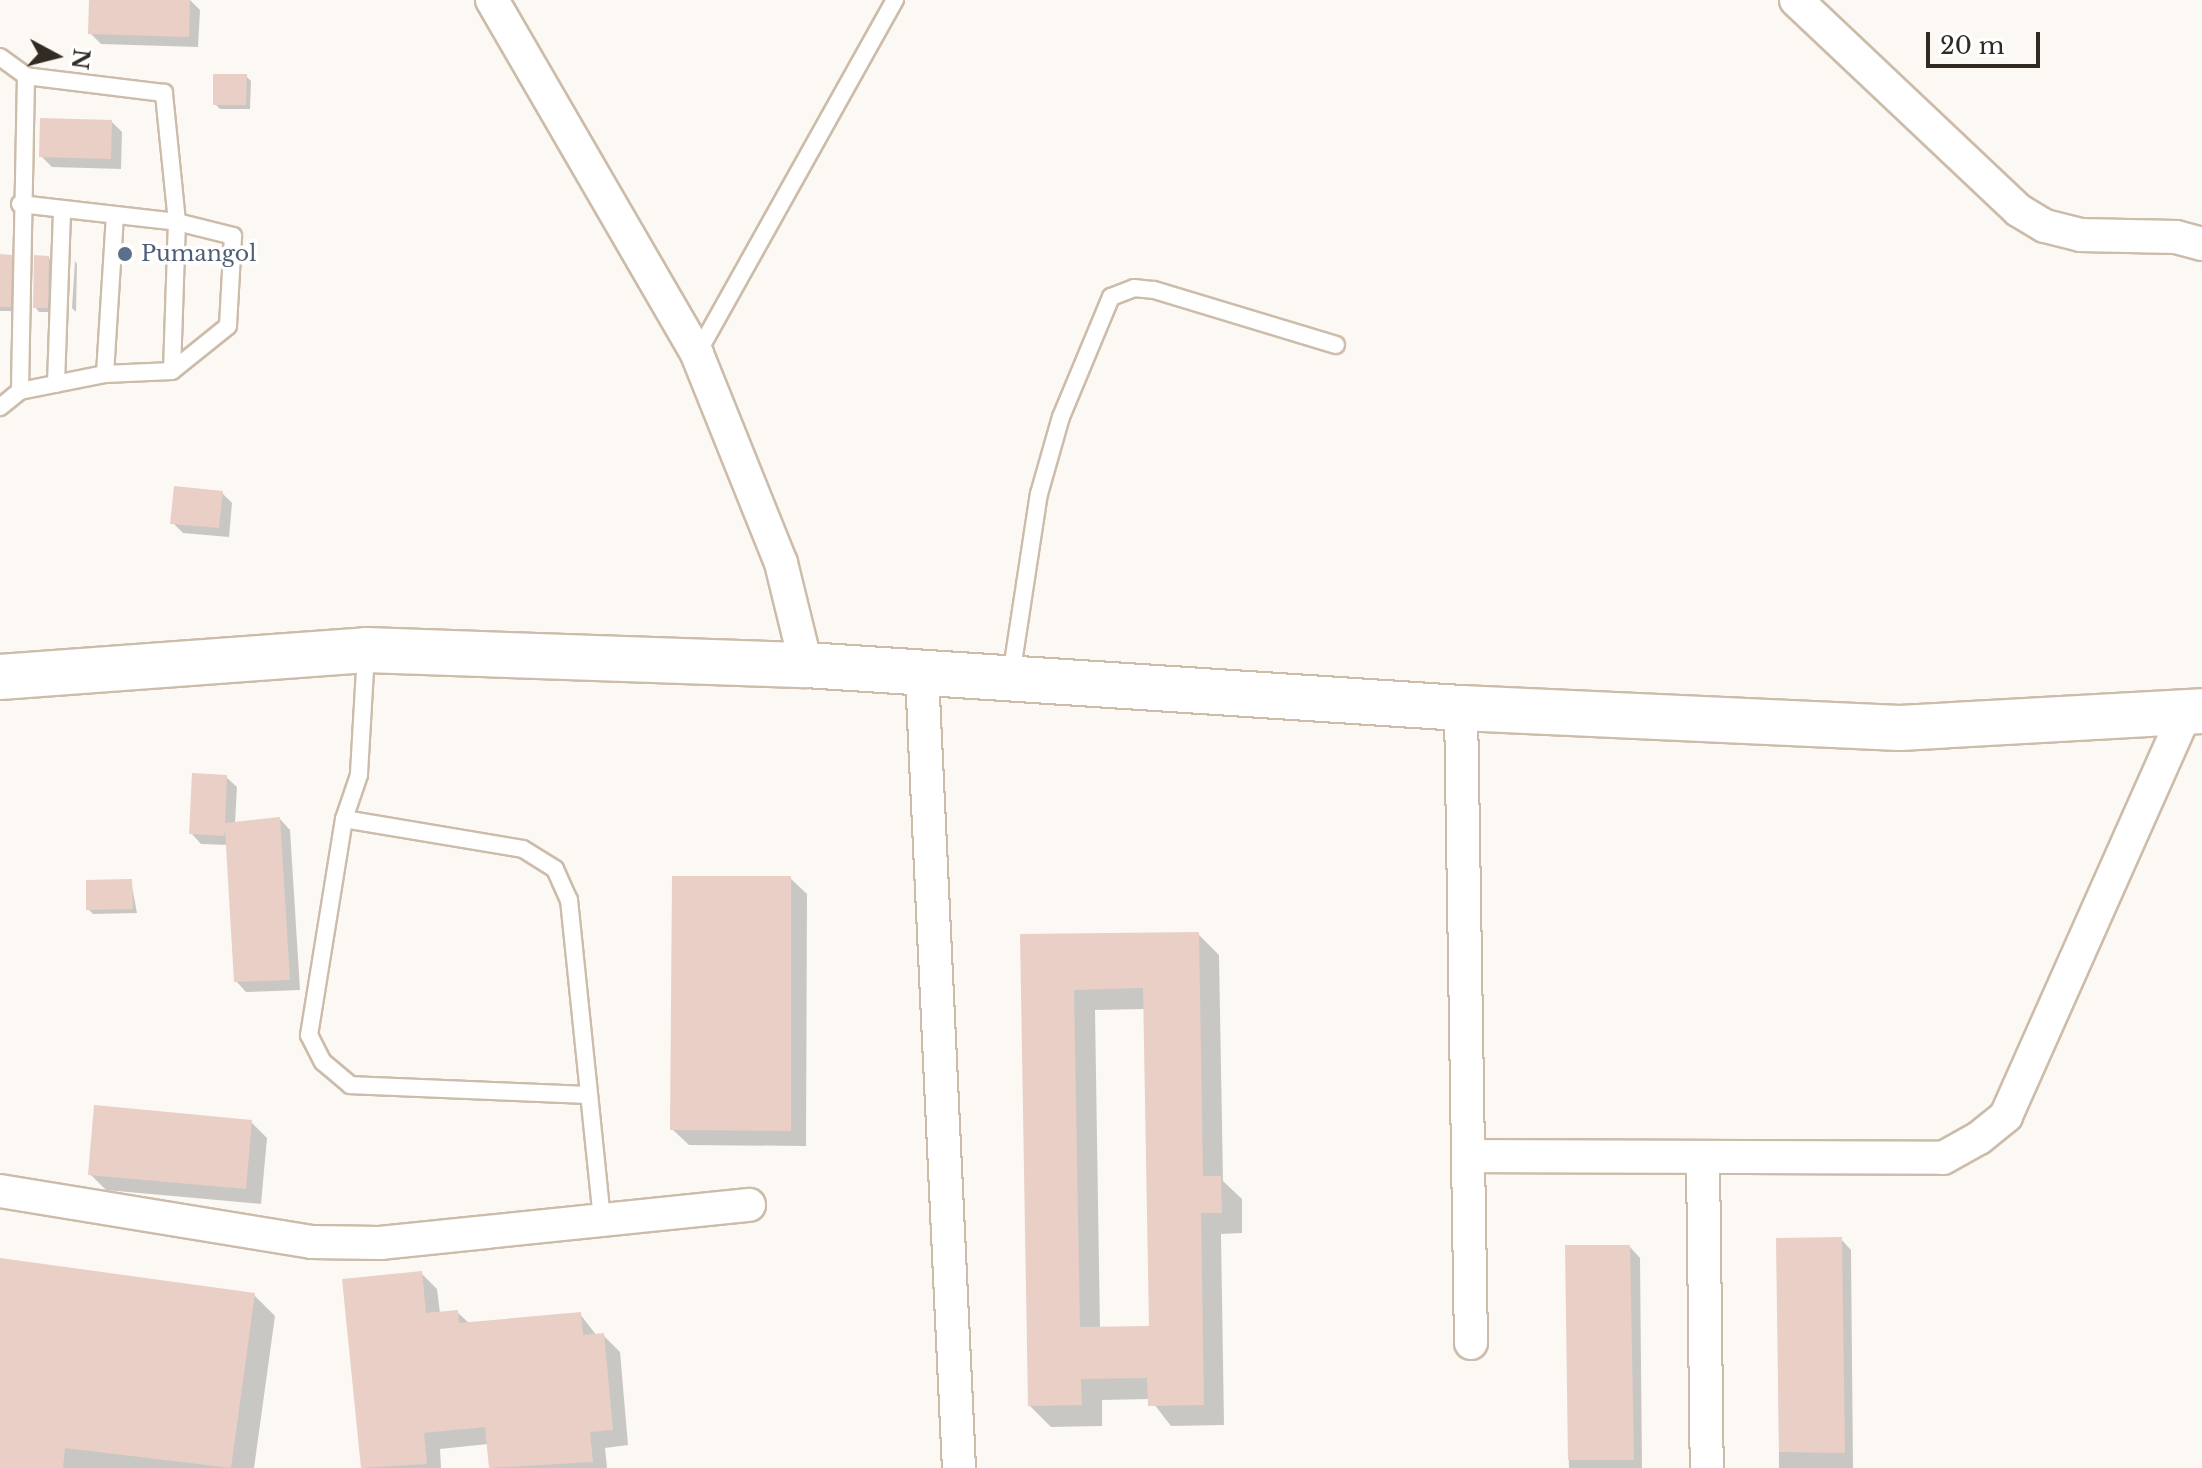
<!DOCTYPE html>
<html>
<head>
<meta charset="utf-8">
<style>
	body { margin:0 }
	#map { position:relative; width:2202px; height:1468px; overflow:hidden; background:#fcf9f5; font-family:"Libre Baskerville",serif }
	div>[style] { position:absolute }
	.shadow>* { inset:0; background:#0003 }
	.building>* { inset:0; background:#e9cfc5 }
	.roads { filter:drop-shadow(2px 0 #ccbca9) drop-shadow(-2px 0 #ccbca9) drop-shadow(0 2px #ccbca9) drop-shadow(0 -2px #ccbca9) }
	.lane>* { height:16px; margin:-8px; padding:0 8px; transform-origin:8px; border-radius:8px; background:#fff }
	.street>* { height:32px; margin:-16px; padding:0 16px; transform-origin:16px; border-radius:16px; background:#fff }
	.secondary>* { height:44px; margin:-22px; padding:0 22px; transform-origin:22px; border-radius:22px; background:#fff }
	.dots>* { width:22px; height:22px; translate:-50% -50%; box-sizing:border-box; border:4px solid #fff; border-radius:50% }
	span { translate:-50% -50%; white-space:nowrap; text-align:center; line-height:1.15; -webkit-text-stroke:7px #fff; paint-order:stroke }
	.service-label { font-size:22px; color:#4e5e75 }
	.left { translate:0 -50%; text-align:left }
	.north { position:absolute; left:16px; top:16px; width:80px; height:80px; -webkit-text-stroke:6px #fff; paint-order:stroke; rotate:97deg; font-size:22px; font-weight:700; line-height:32px; text-align:center; color:#312b24 }
	.north::after { content:''; display:block; margin:auto; width:28px; height:36px; background:#312b24; clip-path:polygon(50% 0,100% 100%,50% 72%,0 100%) }
	.scale { position:absolute; left:1926px; top:32px; width:114px; height:36px; box-sizing:border-box; border:4px solid #312b24; border-top:0; padding-left:10px; font-size:24px; line-height:28px; white-space:nowrap; color:#312b24; -webkit-text-stroke:6px #fff; paint-order:stroke }
</style>
</head>
<body>
<div id="map">
	<div class="shadow">
		<div style="clip-path:polygon(91px 0,190px 0,200px 10px,198px 47px,101px 44px,90px 33px)"></div>
		<div style="clip-path:polygon(246px 76px,251px 81px,250px 109px,220px 109px,215px 104px)"></div>
		<div style="clip-path:polygon(112px 122px,122px 132px,121px 169px,52px 167px,41px 156px)"></div>
		<div style="clip-path:polygon(0 256px,16px 261px,15px 311px,0 311px)"></div>
		<div style="clip-path:polygon(49px 258px,53px 263px,52px 312px,39px 312px,35px 307px)"></div>
		<div style="clip-path:polygon(75px 261px,77px 264px,76px 312px,72px 308px)"></div>
		<div style="clip-path:polygon(222px 493px,232px 503px,229px 537px,183px 533px,173px 523px)"></div>
		<div style="clip-path:polygon(226px 777px,237px 787px,235px 823px,280px 819px,290px 830px,300px 990px,246px 992px,236px 981px,228px 845px,201px 844px,191px 833px)"></div>
		<div style="clip-path:polygon(790px 878px,807px 894px,806px 1146px,689px 1145px,672px 1129px)"></div>
		<div style="clip-path:polygon(131px 881px,137px 913px,93px 914px,88px 909px)"></div>
		<div style="clip-path:polygon(evenodd,1198px 934px,1219px 955px,1223px 1181px,1242px 1199px,1242px 1233px,1221px 1234px,1224px 1425px,1171px 1426px,1150px 1399px,1102px 1400px,1102px 1426px,1051px 1427px,1030px 1406px,1022px 936px,1198px 934px,1146px 1009px,1151px 1328px,1100px 1329px,1095px 1010px,1146px 1009px)"></div>
		<div style="clip-path:polygon(251px 1122px,267px 1138px,261px 1204px,106px 1190px,90px 1174px)"></div>
		<div style="clip-path:polygon(1841px 1239px,1851px 1250px,1853px 1468px,1779px 1468px,1778px 1240px)"></div>
		<div style="clip-path:polygon(1567px 1247px,1630px 1247px,1640px 1258px,1642px 1468px,1569px 1468px)"></div>
		<div style="clip-path:polygon(0 1260px,254px 1295px,275px 1316px,254px 1468px,0 1468px)"></div>
		<div style="clip-path:polygon(421px 1273px,437px 1289px,440px 1313px,457px 1312px,470px 1324px,580px 1314px,597px 1336px,604px 1336px,620px 1352px,628px 1445px,605px 1448px,607px 1468px,491px 1468px,488px 1444px,440px 1449px,441px 1468px,363px 1468px,344px 1281px)"></div>
	</div>
	<div class="building">
		<div style="clip-path:polygon(89px 0,190px 0,189px 37px,88px 34px)"></div>
		<div style="clip-path:polygon(213px 74px,247px 74px,246px 105px,213px 105px)"></div>
		<div style="clip-path:polygon(40px 118px,112px 120px,111px 159px,39px 157px)"></div>
		<div style="clip-path:polygon(0 254px,12px 255px,11px 307px,0 307px)"></div>
		<div style="clip-path:polygon(34px 255px,49px 256px,48px 308px,33px 308px)"></div>
		<div style="clip-path:polygon(174px 486px,223px 491px,219px 528px,170px 524px)"></div>
		<div style="clip-path:polygon(192px 773px,227px 775px,225px 823px,280px 817px,290px 980px,234px 982px,225px 829px,224px 836px,189px 834px)"></div>
		<div style="clip-path:polygon(672px 876px,791px 876px,791px 1131px,670px 1130px)"></div>
		<div style="clip-path:polygon(132px 879px,133px 909px,86px 910px,86px 880px)"></div>
		<div style="clip-path:polygon(evenodd,1199px 932px,1203px 1176px,1221px 1176px,1222px 1213px,1201px 1213px,1204px 1405px,1148px 1406px,1147px 1378px,1081px 1379px,1082px 1405px,1028px 1406px,1020px 934px,1199px 932px,1143px 988px,1149px 1326px,1080px 1327px,1074px 990px,1143px 988px)"></div>
		<div style="clip-path:polygon(94px 1105px,252px 1120px,246px 1189px,88px 1175px)"></div>
		<div style="clip-path:polygon(1842px 1237px,1845px 1453px,1779px 1452px,1776px 1238px)"></div>
		<div style="clip-path:polygon(1565px 1245px,1630px 1245px,1634px 1460px,1568px 1460px)"></div>
		<div style="clip-path:polygon(0 1258px,255px 1293px,231px 1468px,65px 1448px,63px 1468px,0 1468px)"></div>
		<div style="clip-path:polygon(422px 1271px,426px 1313px,458px 1310px,459px 1323px,581px 1312px,583px 1335px,604px 1333px,613px 1430px,590px 1432px,593px 1462px,489px 1468px,485px 1427px,424px 1433px,427px 1464px,361px 1468px,342px 1279px)"></div>
	</div>
	<div class="roads">
		<div class="lane">
			<div style="left:0;top:57px;width:32px;rotate:36deg"></div>
			<div style="left:26px;top:76px;width:315px;rotate:91.1deg"></div>
			<div style="left:20px;top:391px;width:26px;rotate:141deg"></div>
			<div style="left:20px;top:204px;width:158px;rotate:6.5deg"></div>
			<div style="left:177px;top:222px;width:58px;rotate:14deg"></div>
			<div style="left:233px;top:236px;width:90px;rotate:93.2deg"></div>
			<div style="left:228px;top:326px;width:72px;rotate:141.2deg"></div>
			<div style="left:697px;top:354px;width:406px;rotate:-60.8deg"></div>
			<div style="left:105px;top:374px;width:158px;rotate:-86.4deg"></div>
			<div style="left:56px;top:384px;width:174px;rotate:-88deg"></div>
			<div style="left:20px;top:391px;width:87px;rotate:-11.3deg"></div>
			<div style="left:105px;top:374px;width:67px;rotate:-2.6deg"></div>
			<div style="left:172px;top:371px;width:149px;rotate:-88.1deg"></div>
			<div style="left:177px;top:222px;width:130px;rotate:-95.8deg"></div>
			<div style="left:164px;top:93px;width:139px;rotate:-173deg"></div>
			<div style="left:366px;top:652px;width:123px;rotate:93.3deg"></div>
			<div style="left:359px;top:775px;width:46px;rotate:108.8deg"></div>
			<div style="left:344px;top:819px;width:219px;rotate:99.2deg"></div>
			<div style="left:309px;top:1035px;width:30px;rotate:63deg"></div>
			<div style="left:323px;top:1062px;width:35px;rotate:40deg"></div>
			<div style="left:350px;top:1085px;width:236px;rotate:2.4deg"></div>
			<div style="left:1011px;top:676px;width:184px;rotate:-81.3deg"></div>
			<div style="left:1039px;top:494px;width:80px;rotate:-74.1deg"></div>
			<div style="left:1061px;top:417px;width:130px;rotate:-67.4deg"></div>
			<div style="left:1111px;top:297px;width:25px;rotate:-21deg"></div>
			<div style="left:1134px;top:288px;width:20px;rotate:6deg"></div>
			<div style="left:1154px;top:290px;width:190px;rotate:16.8deg"></div>
			<div style="left:344px;top:819px;width:181px;rotate:9.5deg"></div>
			<div style="left:523px;top:849px;width:38px;rotate:32deg"></div>
			<div style="left:555px;top:869px;width:34px;rotate:66deg"></div>
			<div style="left:569px;top:900px;width:322px;rotate:84.1deg"></div>
		</div>
		<div class="street">
			<div style="left:492px;top:0;width:409px;rotate:59.9deg"></div>
			<div style="left:697px;top:354px;width:225px;rotate:68.1deg"></div>
			<div style="left:781px;top:563px;width:105px;rotate:76.2deg"></div>
			<div style="left:1796px;top:0;width:306px;rotate:43.4deg"></div>
			<div style="left:2018px;top:210px;width:31px;rotate:31deg"></div>
			<div style="left:2045px;top:226px;width:36px;rotate:14deg"></div>
			<div style="left:2080px;top:235px;width:96px;rotate:1.2deg"></div>
			<div style="left:2176px;top:237px;width:27px;rotate:15deg"></div>
			<div style="left:922px;top:675px;width:794px;rotate:87.33deg"></div>
			<div style="left:1461px;top:708px;width:635px;rotate:89.1deg"></div>
			<div style="left:1468px;top:1156px;width:475px;rotate:0.2deg"></div>
			<div style="left:1943px;top:1158px;width:41px;rotate:-29.1deg"></div>
			<div style="left:1979px;top:1138px;width:35px;rotate:-39deg"></div>
			<div style="left:2006px;top:1116px;width:442px;rotate:-66deg"></div>
			<div style="left:1703px;top:1160px;width:308px;rotate:89.3deg"></div>
			<div style="left:0;top:1191px;width:316px;rotate:9.3deg"></div>
			<div style="left:312px;top:1242px;width:68px;rotate:0.8deg"></div>
			<div style="left:380px;top:1243px;width:371px;rotate:-5.9deg"></div>
		</div>
		<div class="secondary">
			<div style="left:0;top:677px;width:367px;rotate:-4.2deg"></div>
			<div style="left:366px;top:650px;width:440px;rotate:2deg"></div>
			<div style="left:806px;top:665px;width:656px;rotate:3.76deg"></div>
			<div style="left:1461px;top:708px;width:439px;rotate:2.6deg"></div>
			<div style="left:1900px;top:728px;width:302px;rotate:-3.2deg"></div>
		</div>
	</div>
	<div class="dots">
		<div style="left:125px;top:254px;background:#5c6f8a"></div>
	</div>
	<div class="service-label">
		<span class="left" style="left:141px;top:254px">Pumangol</span>
	</div>
	<div class="north">N</div>
	<div class="scale">20 m</div>
</div>
</body>
</html>
